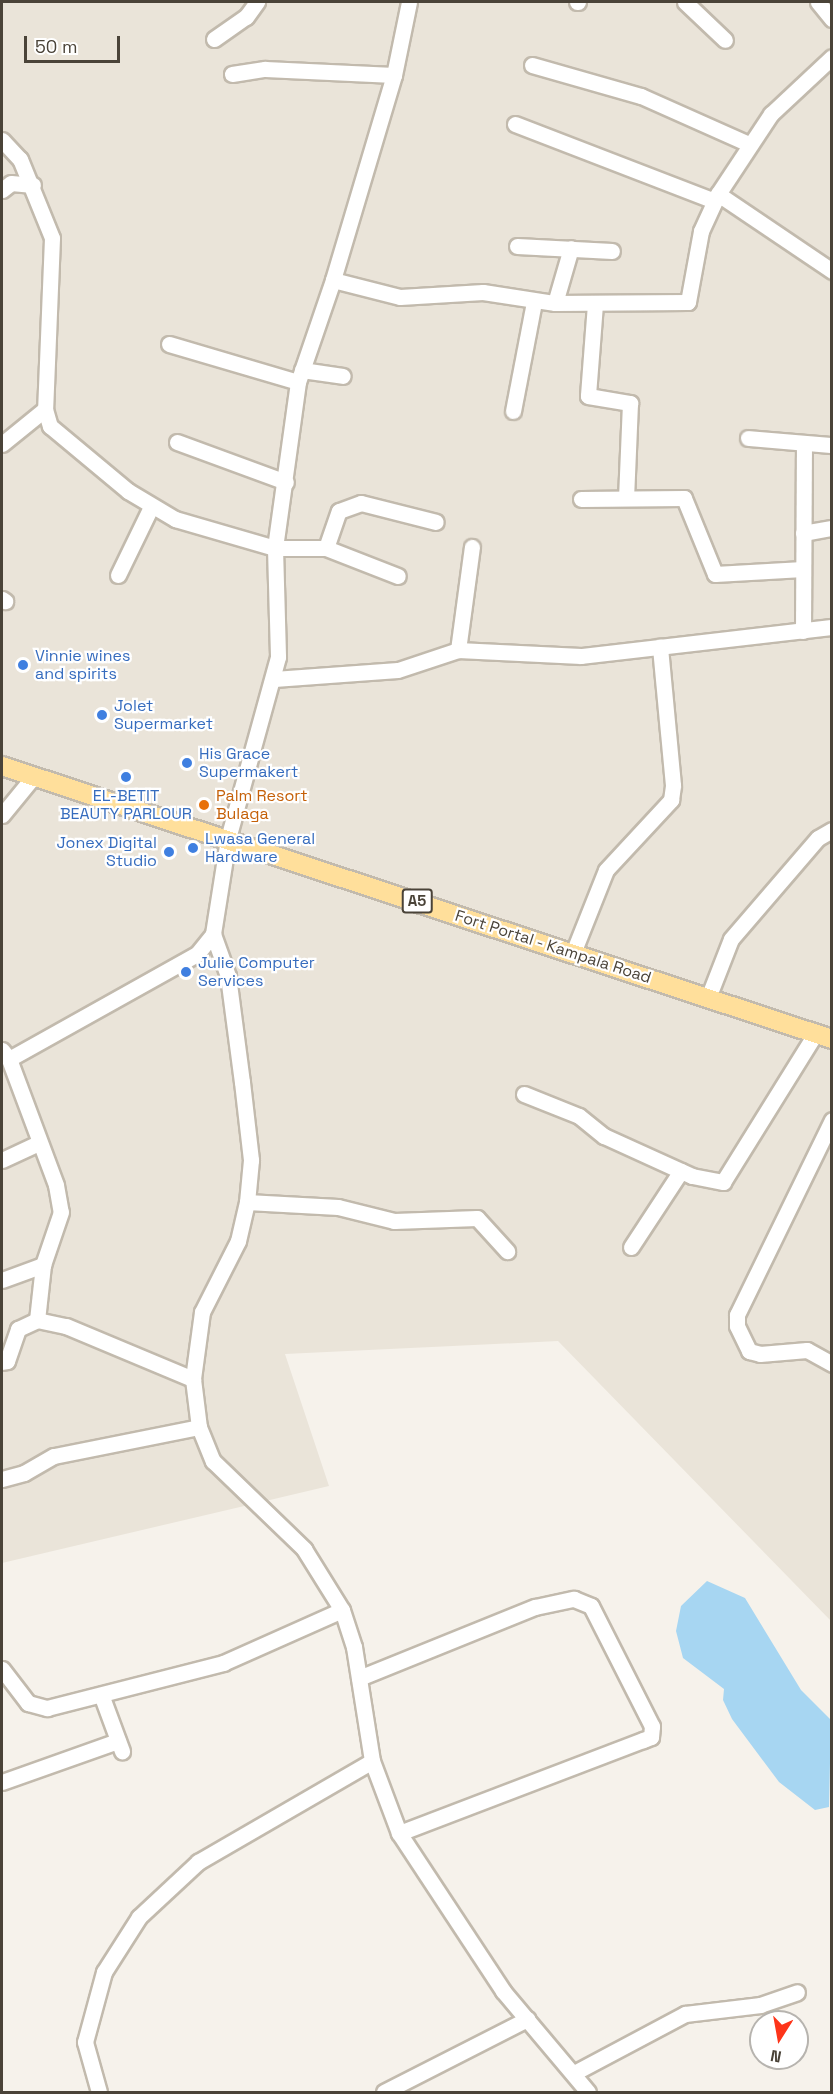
<!DOCTYPE html>
<html>
<head>
<meta charset="utf-8">
<style>
	body { margin:0 }
	#map { position:relative; width:833px; height:2094px; overflow:hidden; background:#f6f2eb; font-family:"Space Grotesk",sans-serif }
	div>[style] { position:absolute }
	.residential>* { inset:0; background:#eae4d9 }
	.water>* { inset:0; background:#a7d6f2 }
	.roads { filter:drop-shadow(2px 0 #c2baad) drop-shadow(-2px 0 #c2baad) drop-shadow(0 2px #c2baad) drop-shadow(0 -2px #c2baad) }
	.minor>* { height:15px; margin:-7.5px; padding:0 7.5px; transform-origin:7.5px; border-radius:7.5px; background:#fff }
	.major>* { height:18px; margin:-9px; padding:0 9px; transform-origin:9px; border-radius:9px; background:#ffdf9b }
	.dots>* { width:16px; height:16px; translate:-50% -50%; box-sizing:border-box; border:3px solid #fff; border-radius:50% }
	span { translate:-50% -50%; white-space:nowrap; text-align:center; line-height:1.15; -webkit-text-stroke:4.5px #fff; paint-order:stroke }
	.shield-label span { padding:2px 4px; background:#fff; border:2px solid; border-radius:4px; -webkit-text-stroke-width:0 }
	.shield-label { font-size:15px; color:#4a4338; font-weight:700 }
	.shop-label { font-size:16px; color:#366cbe }
	.left { translate:0 -50%; text-align:left }
	.right { translate:-100% -50%; text-align:right }
	.food-label { font-size:16px; color:#c56008 }
	.street-label { font-size:16px; color:#4a4338 }
	.frame { position:absolute; inset:0; border:3px solid #4a4338; pointer-events:none }
	.north { position:absolute; left:749px; top:2010px; width:60px; height:60px; box-sizing:border-box; background:#fff; border:2px solid #b7b4af; border-radius:50%; rotate:191deg; font-size:16px; font-weight:700; line-height:24px; text-align:center; color:#4a4338 }
	.north::after { content:''; display:block; margin:auto; width:21px; height:27px; background:#fd351a; clip-path:polygon(50% 0,100% 100%,50% 72%,0 100%) }
	.scale { position:absolute; left:24px; top:36px; width:96px; height:27px; box-sizing:border-box; border:3px solid #4a4338; border-top:0; padding-left:8px; font-size:18px; line-height:21px; white-space:nowrap; color:#4a4338; -webkit-text-stroke:4px #fff; paint-order:stroke }
</style>
</head>
<body>
<div id="map">
	<div class="residential">
		<div style="clip-path:polygon(2px 2px,831px 2px,831px 1621px,558px 1341px,285px 1354px,329px 1486px,2px 1563px)"></div>
	</div>
	<div class="water">
		<div style="clip-path:polygon(707px 1581px,745px 1598px,801px 1690px,831px 1720px,829px 1807px,815px 1810px,779px 1782px,732px 1719px,723px 1700px,724px 1689px,683px 1658px,676px 1631px,681px 1606px)"></div>
	</div>
	<div class="roads">
		<div class="minor">
			<div style="left:409px;top:2px;width:75px;rotate:101.6deg"></div>
			<div style="left:394px;top:75px;width:214px;rotate:106.6deg"></div>
			<div style="left:333px;top:280px;width:108px;rotate:108.9deg"></div>
			<div style="left:298px;top:382px;width:168px;rotate:97.9deg"></div>
			<div style="left:275px;top:548px;width:109px;rotate:88.4deg"></div>
			<div style="left:278px;top:657px;width:189px;rotate:105.4deg"></div>
			<div style="left:228px;top:839px;width:96px;rotate:99deg"></div>
			<div style="left:213px;top:934px;width:45px;rotate:70.3deg"></div>
			<div style="left:228px;top:976px;width:107px;rotate:82.5deg"></div>
			<div style="left:242px;top:1082px;width:79px;rotate:83.4deg"></div>
			<div style="left:251px;top:1160px;width:42px;rotate:95.4deg"></div>
			<div style="left:247px;top:1202px;width:40px;rotate:103deg"></div>
			<div style="left:238px;top:1241px;width:80px;rotate:116.9deg"></div>
			<div style="left:202px;top:1312px;width:68px;rotate:97.7deg"></div>
			<div style="left:193px;top:1379px;width:48px;rotate:82.9deg"></div>
			<div style="left:199px;top:1427px;width:37px;rotate:68deg"></div>
			<div style="left:213px;top:1461px;width:127px;rotate:44deg"></div>
			<div style="left:304px;top:1549px;width:72px;rotate:58.1deg"></div>
			<div style="left:342px;top:1610px;width:39px;rotate:72deg"></div>
			<div style="left:354px;top:1647px;width:115px;rotate:81deg"></div>
			<div style="left:372px;top:1761px;width:77px;rotate:69.4deg"></div>
			<div style="left:399px;top:1833px;width:189px;rotate:56.6deg"></div>
			<div style="left:503px;top:1991px;width:132px;rotate:49.9deg"></div>
			<div style="left:577px;top:2px;width:1px"></div>
			<div style="left:685px;top:2px;width:55px;rotate:43.5deg"></div>
			<div style="left:818px;top:2px;width:22px;rotate:51deg"></div>
			<div style="left:214px;top:39px;width:39px;rotate:-35deg"></div>
			<div style="left:246px;top:17px;width:19px;rotate:-54deg"></div>
			<div style="left:532px;top:65px;width:113px;rotate:15.9deg"></div>
			<div style="left:641px;top:96px;width:118px;rotate:24deg"></div>
			<div style="left:232px;top:74px;width:33px;rotate:-9deg"></div>
			<div style="left:265px;top:69px;width:129px;rotate:2.7deg"></div>
			<div style="left:515px;top:124px;width:214px;rotate:21.1deg"></div>
			<div style="left:2px;top:140px;width:26px;rotate:47deg"></div>
			<div style="left:20px;top:159px;width:85px;rotate:67.9deg"></div>
			<div style="left:52px;top:238px;width:171px;rotate:92.3deg"></div>
			<div style="left:45px;top:409px;width:18px;rotate:74deg"></div>
			<div style="left:50px;top:426px;width:102px;rotate:39.8deg"></div>
			<div style="left:128px;top:491px;width:55px;rotate:30.8deg"></div>
			<div style="left:175px;top:519px;width:104px;rotate:16.2deg"></div>
			<div style="left:275px;top:548px;width:51px"></div>
			<div style="left:326px;top:548px;width:77px;rotate:21.3deg"></div>
			<div style="left:2px;top:190px;width:11px;rotate:-38deg"></div>
			<div style="left:11px;top:183px;width:22px;rotate:5deg"></div>
			<div style="left:718px;top:194px;width:138px;rotate:34deg"></div>
			<div style="left:517px;top:246px;width:95px;rotate:3deg"></div>
			<div style="left:333px;top:280px;width:69px;rotate:14.2deg"></div>
			<div style="left:400px;top:297px;width:83px;rotate:-3.4deg"></div>
			<div style="left:483px;top:292px;width:73px;rotate:8.7deg"></div>
			<div style="left:555px;top:303px;width:133px;rotate:-0.4deg"></div>
			<div style="left:688px;top:302px;width:72px;rotate:-79.6deg"></div>
			<div style="left:701px;top:231px;width:41px;rotate:-65.3deg"></div>
			<div style="left:718px;top:194px;width:96px;rotate:-56.5deg"></div>
			<div style="left:771px;top:114px;width:83px;rotate:-43.1deg"></div>
			<div style="left:555px;top:303px;width:57px;rotate:-73.8deg"></div>
			<div style="left:595px;top:304px;width:92px;rotate:94.4deg"></div>
			<div style="left:588px;top:396px;width:43px;rotate:9.5deg"></div>
			<div style="left:630px;top:403px;width:95px;rotate:92.4deg"></div>
			<div style="left:169px;top:344px;width:134px;rotate:16.4deg"></div>
			<div style="left:302px;top:370px;width:41px;rotate:8.3deg"></div>
			<div style="left:513px;top:411px;width:111px;rotate:-79.1deg"></div>
			<div style="left:748px;top:438px;width:84px;rotate:4.8deg"></div>
			<div style="left:177px;top:442px;width:116px;rotate:20.2deg"></div>
			<div style="left:2px;top:444px;width:55px;rotate:-39.1deg"></div>
			<div style="left:581px;top:499px;width:103px;rotate:-0.6deg"></div>
			<div style="left:684px;top:498px;width:82px;rotate:67.8deg"></div>
			<div style="left:715px;top:574px;width:88px;rotate:-3.3deg"></div>
			<div style="left:803px;top:533px;width:29px;rotate:-10deg"></div>
			<div style="left:326px;top:548px;width:39px;rotate:-71deg"></div>
			<div style="left:339px;top:511px;width:23px;rotate:-20deg"></div>
			<div style="left:361px;top:503px;width:77px;rotate:14.2deg"></div>
			<div style="left:118px;top:575px;width:76px;rotate:-64.1deg"></div>
			<div style="left:2px;top:599px;width:4px;rotate:34deg"></div>
			<div style="left:803px;top:631px;width:186px;rotate:-89.7deg"></div>
			<div style="left:458px;top:650px;width:104px;rotate:-82.3deg"></div>
			<div style="left:274px;top:679px;width:124px;rotate:-4.2deg"></div>
			<div style="left:398px;top:670px;width:63px;rotate:-18.4deg"></div>
			<div style="left:458px;top:650px;width:123px;rotate:2.8deg"></div>
			<div style="left:581px;top:656px;width:253px;rotate:-6.6deg"></div>
			<div style="left:2px;top:815px;width:50px;rotate:-50.6deg"></div>
			<div style="left:573px;top:953px;width:89px;rotate:-68.3deg"></div>
			<div style="left:606px;top:870px;width:96px;rotate:-47.1deg"></div>
			<div style="left:671px;top:800px;width:15px;rotate:-82deg"></div>
			<div style="left:673px;top:785px;width:139px;rotate:-95.4deg"></div>
			<div style="left:708px;top:998px;width:63px;rotate:-68.7deg"></div>
			<div style="left:731px;top:939px;width:133px;rotate:-49.3deg"></div>
			<div style="left:818px;top:838px;width:16px;rotate:-30deg"></div>
			<div style="left:2px;top:1050px;width:11px;rotate:52deg"></div>
			<div style="left:9px;top:1059px;width:134px;rotate:69.5deg"></div>
			<div style="left:56px;top:1185px;width:27px;rotate:80deg"></div>
			<div style="left:61px;top:1212px;width:56px;rotate:108.8deg"></div>
			<div style="left:43px;top:1265px;width:55px;rotate:96.2deg"></div>
			<div style="left:9px;top:1059px;width:215px;rotate:-29.2deg"></div>
			<div style="left:197px;top:954px;width:26px;rotate:-51deg"></div>
			<div style="left:524px;top:1094px;width:59px;rotate:21.8deg"></div>
			<div style="left:579px;top:1116px;width:32px;rotate:39deg"></div>
			<div style="left:604px;top:1136px;width:97px;rotate:24.4deg"></div>
			<div style="left:692px;top:1176px;width:32px;rotate:11deg"></div>
			<div style="left:723px;top:1182px;width:174px;rotate:-58.1deg"></div>
			<div style="left:832px;top:1120px;width:217px;rotate:116deg"></div>
			<div style="left:737px;top:1315px;width:11px;rotate:90deg"></div>
			<div style="left:737px;top:1326px;width:28px;rotate:64deg"></div>
			<div style="left:749px;top:1351px;width:11px;rotate:15deg"></div>
			<div style="left:760px;top:1354px;width:47px;rotate:-4.9deg"></div>
			<div style="left:807px;top:1350px;width:29px;rotate:29deg"></div>
			<div style="left:2px;top:1160px;width:40px;rotate:-25deg"></div>
			<div style="left:247px;top:1202px;width:91px;rotate:3.1deg"></div>
			<div style="left:338px;top:1207px;width:58px;rotate:14deg"></div>
			<div style="left:394px;top:1221px;width:83px;rotate:-2.1deg"></div>
			<div style="left:477px;top:1218px;width:45px;rotate:47.7deg"></div>
			<div style="left:631px;top:1247px;width:91px;rotate:-56.7deg"></div>
			<div style="left:2px;top:1280px;width:44px;rotate:-20.1deg"></div>
			<div style="left:2px;top:1362px;width:5px;rotate:-11deg"></div>
			<div style="left:7px;top:1361px;width:34px;rotate:-71deg"></div>
			<div style="left:18px;top:1329px;width:21px;rotate:-25deg"></div>
			<div style="left:37px;top:1320px;width:30px;rotate:12deg"></div>
			<div style="left:66px;top:1326px;width:138px;rotate:22.7deg"></div>
			<div style="left:2px;top:1479px;width:23px;rotate:-15deg"></div>
			<div style="left:24px;top:1473px;width:34px;rotate:-30deg"></div>
			<div style="left:54px;top:1456px;width:148px;rotate:-11.3deg"></div>
			<div style="left:2px;top:1669px;width:43px;rotate:52.6deg"></div>
			<div style="left:28px;top:1703px;width:20px;rotate:15deg"></div>
			<div style="left:47px;top:1708px;width:182px;rotate:-14.3deg"></div>
			<div style="left:223px;top:1663px;width:130px;rotate:-24deg"></div>
			<div style="left:359px;top:1678px;width:190px;rotate:-22deg"></div>
			<div style="left:535px;top:1607px;width:40px;rotate:-12deg"></div>
			<div style="left:574px;top:1599px;width:18px;rotate:22deg"></div>
			<div style="left:591px;top:1606px;width:135px;rotate:63.1deg"></div>
			<div style="left:652px;top:1726px;width:11px;rotate:95deg"></div>
			<div style="left:651px;top:1737px;width:9px;rotate:159deg"></div>
			<div style="left:643px;top:1740px;width:261px;rotate:159.1deg"></div>
			<div style="left:102px;top:1697px;width:58px;rotate:69.7deg"></div>
			<div style="left:2px;top:1782px;width:123px;rotate:-19.5deg"></div>
			<div style="left:574px;top:2073px;width:126px;rotate:-28deg"></div>
			<div style="left:685px;top:2014px;width:76px;rotate:-6.8deg"></div>
			<div style="left:760px;top:2005px;width:39px;rotate:-19deg"></div>
			<div style="left:99px;top:2092px;width:52px;rotate:-105.6deg"></div>
			<div style="left:85px;top:2042px;width:73px;rotate:-74.8deg"></div>
			<div style="left:104px;top:1972px;width:65px;rotate:-57.5deg"></div>
			<div style="left:139px;top:1917px;width:81px;rotate:-43deg"></div>
			<div style="left:198px;top:1862px;width:201px;rotate:-30.1deg"></div>
			<div style="left:384px;top:2092px;width:161px;rotate:-27deg"></div>
		</div>
		<div class="major">
			<div style="left:2px;top:766px;width:874px;rotate:18.21deg"></div>
		</div>
	</div>
	<div class="dots">
		<div style="left:23px;top:665px;background:#3f7fe0"></div>
		<div style="left:102px;top:715px;background:#3f7fe0"></div>
		<div style="left:187px;top:763px;background:#3f7fe0"></div>
		<div style="left:126px;top:777px;background:#3f7fe0"></div>
		<div style="left:204px;top:805px;background:#e8710a"></div>
		<div style="left:193px;top:848px;background:#3f7fe0"></div>
		<div style="left:169px;top:852px;background:#3f7fe0"></div>
		<div style="left:186px;top:972px;background:#3f7fe0"></div>
	</div>
	<div class="shield-label">
		<span style="left:417px;top:901px">A5</span>
	</div>
	<div class="shop-label">
		<span class="left" style="left:35px;top:665px">Vinnie wines<br>and spirits</span>
		<span class="left" style="left:114px;top:715px">Jolet<br>Supermarket</span>
		<span class="left" style="left:199px;top:763px">His Grace<br>Supermakert</span>
		<span style="left:126px;top:805px">EL-BETIT<br>BEAUTY PARLOUR</span>
		<span class="left" style="left:205px;top:848px">Lwasa General<br>Hardware</span>
		<span class="right" style="left:157px;top:852px">Jonex Digital<br>Studio</span>
		<span class="left" style="left:198px;top:972px">Julie Computer<br>Services</span>
	</div>
	<div class="food-label">
		<span class="left" style="left:216px;top:805px">Palm Resort<br>Bulaga</span>
	</div>
	<div class="street-label">
		<span style="left:553px;top:947px;rotate:18deg">Fort Portal - Kampala Road</span>
	</div>
	<div class="frame"></div>
	<div class="north">N</div>
	<div class="scale">50 m</div>
</div>
</body>
</html>
